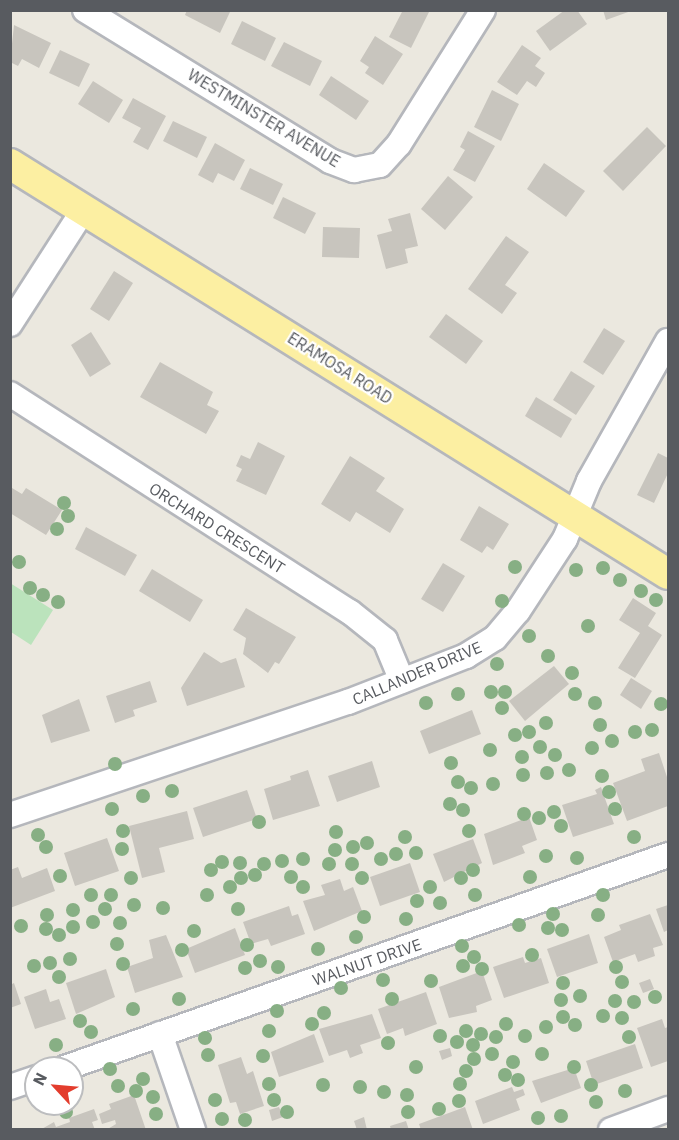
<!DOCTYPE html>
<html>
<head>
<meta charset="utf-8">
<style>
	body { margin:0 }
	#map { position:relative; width:679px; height:1140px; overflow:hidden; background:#ebe8df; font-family:"IBM Plex Sans",sans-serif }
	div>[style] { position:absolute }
	.green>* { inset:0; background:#bbe3bc }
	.building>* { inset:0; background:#c8c5be }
	.roads { filter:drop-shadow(2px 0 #b5b7bc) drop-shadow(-2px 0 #b5b7bc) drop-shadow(0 2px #b5b7bc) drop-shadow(0 -2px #b5b7bc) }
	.minor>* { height:24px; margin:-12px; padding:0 12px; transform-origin:12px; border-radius:12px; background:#fff }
	.major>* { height:30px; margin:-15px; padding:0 15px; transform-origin:15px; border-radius:15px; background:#fcefa2 }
	.trees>* { width:14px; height:14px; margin:-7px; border-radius:50%; background:#87af84 }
	span { translate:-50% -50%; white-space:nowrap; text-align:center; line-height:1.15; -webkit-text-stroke:4.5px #fff; paint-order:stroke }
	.street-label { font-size:16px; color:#585b60 }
	.frame { position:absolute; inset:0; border:12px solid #585b60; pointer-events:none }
	.north { position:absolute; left:24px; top:1056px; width:60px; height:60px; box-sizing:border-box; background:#fff; border:2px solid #bcbdbf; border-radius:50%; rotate:296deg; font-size:16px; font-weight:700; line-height:24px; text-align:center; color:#585b60 }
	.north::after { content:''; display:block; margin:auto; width:21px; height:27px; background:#e33d2d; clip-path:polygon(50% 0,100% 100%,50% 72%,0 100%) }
</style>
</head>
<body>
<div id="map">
	<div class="green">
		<div style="clip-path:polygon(10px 583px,53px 610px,31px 645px,11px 632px)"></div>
	</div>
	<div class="building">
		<div style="clip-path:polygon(187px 10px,227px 10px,230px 12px,220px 33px,185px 15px)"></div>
		<div style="clip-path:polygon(403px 10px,430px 10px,411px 48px,389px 37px)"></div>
		<div style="clip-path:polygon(565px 10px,577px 10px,587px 24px,550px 51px,536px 31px)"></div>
		<div style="clip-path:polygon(603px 10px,631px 10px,631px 11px,606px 20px)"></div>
		<div style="clip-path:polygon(242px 21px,276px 38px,265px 61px,231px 44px)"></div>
		<div style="clip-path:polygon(14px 25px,51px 43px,39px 68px,22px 59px,18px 66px,10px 62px)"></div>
		<div style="clip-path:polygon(375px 36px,403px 54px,383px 85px,365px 73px,369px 67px,360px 61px)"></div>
		<div style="clip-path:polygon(284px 42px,322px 61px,310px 86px,271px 66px)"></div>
		<div style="clip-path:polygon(522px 45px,541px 58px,535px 66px,545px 73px,536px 87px,527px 81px,517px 95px,497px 82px)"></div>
		<div style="clip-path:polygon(60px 50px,90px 64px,79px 87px,49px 73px)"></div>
		<div style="clip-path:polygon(331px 76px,369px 101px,356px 120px,319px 95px)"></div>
		<div style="clip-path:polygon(93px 81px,123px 100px,109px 123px,78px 104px)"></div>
		<div style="clip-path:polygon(492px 90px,519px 104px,501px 141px,474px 127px)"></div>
		<div style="clip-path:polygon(133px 98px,166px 116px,148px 150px,133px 142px,141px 128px,122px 118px)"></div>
		<div style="clip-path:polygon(173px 121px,207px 137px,197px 158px,163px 141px)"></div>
		<div style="clip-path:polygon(647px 127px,666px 146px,623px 191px,603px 171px)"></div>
		<div style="clip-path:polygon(468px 131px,495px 146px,475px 182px,453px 170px,465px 150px,460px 147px)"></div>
		<div style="clip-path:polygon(215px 143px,245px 160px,234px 181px,218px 173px,213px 183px,198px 175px)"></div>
		<div style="clip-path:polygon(544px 163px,585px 191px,566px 217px,527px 189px)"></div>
		<div style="clip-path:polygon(250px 168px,283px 184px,273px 205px,240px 189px)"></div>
		<div style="clip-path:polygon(448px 176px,473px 197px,445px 230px,421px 209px)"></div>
		<div style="clip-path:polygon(283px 197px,316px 213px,305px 234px,273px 218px)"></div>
		<div style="clip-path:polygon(410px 213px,418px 246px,405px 249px,408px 263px,386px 269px,377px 235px,392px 231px,388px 219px)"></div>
		<div style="clip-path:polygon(323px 227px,360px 228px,359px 258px,322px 257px)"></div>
		<div style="clip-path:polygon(506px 236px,529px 252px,505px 285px,517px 293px,502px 314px,468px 289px)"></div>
		<div style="clip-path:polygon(114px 271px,133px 283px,109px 321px,90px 309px)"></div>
		<div style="clip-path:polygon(446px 314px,483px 341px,466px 364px,429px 337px)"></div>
		<div style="clip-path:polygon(604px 328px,625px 341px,603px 375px,583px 362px)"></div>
		<div style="clip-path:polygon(91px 332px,111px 364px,90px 377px,71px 345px)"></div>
		<div style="clip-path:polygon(160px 362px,213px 392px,207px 405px,219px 411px,206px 434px,140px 397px)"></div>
		<div style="clip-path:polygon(571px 371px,595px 386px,576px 415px,553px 400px)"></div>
		<div style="clip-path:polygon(536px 397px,572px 419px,561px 438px,525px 416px)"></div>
		<div style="clip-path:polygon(258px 442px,285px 456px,266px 495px,236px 481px,242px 469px,236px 466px,241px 455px,250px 459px)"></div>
		<div style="clip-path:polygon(658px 453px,668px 458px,668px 473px,654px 503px,637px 495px)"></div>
		<div style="clip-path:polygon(350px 456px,385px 478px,376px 491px,404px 509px,390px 533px,356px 512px,350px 522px,321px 504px)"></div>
		<div style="clip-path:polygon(12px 488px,22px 494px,26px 488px,62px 510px,46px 535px,10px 513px)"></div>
		<div style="clip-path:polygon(479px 506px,509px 524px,493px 550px,487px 546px,482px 553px,460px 540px)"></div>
		<div style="clip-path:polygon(86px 527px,137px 555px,125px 576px,75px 549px)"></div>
		<div style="clip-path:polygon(443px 563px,465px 576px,443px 612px,421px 599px)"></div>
		<div style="clip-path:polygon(152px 569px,203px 600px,190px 622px,139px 591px)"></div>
		<div style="clip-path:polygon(633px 598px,656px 613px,648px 626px,662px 635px,635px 678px,618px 668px,640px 633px,619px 620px)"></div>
		<div style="clip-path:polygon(246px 608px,296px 637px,279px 664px,275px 662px,268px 673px,243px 654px,246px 638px,233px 630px)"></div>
		<div style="clip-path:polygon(204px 652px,221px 663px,236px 658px,245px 687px,187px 706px,181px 688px)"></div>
		<div style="clip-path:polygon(554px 666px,569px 684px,525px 721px,509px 701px)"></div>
		<div style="clip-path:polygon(631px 678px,652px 691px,641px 709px,620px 695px)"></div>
		<div style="clip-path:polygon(150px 681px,157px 702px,133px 710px,135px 716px,115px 723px,106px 696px)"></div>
		<div style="clip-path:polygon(79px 699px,90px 731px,51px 743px,42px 715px)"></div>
		<div style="clip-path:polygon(472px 710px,481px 734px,429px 754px,420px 731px)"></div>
		<div style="clip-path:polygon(659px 753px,668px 780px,668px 806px,627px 821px,613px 783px,645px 771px,641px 759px)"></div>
		<div style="clip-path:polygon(372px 761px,380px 787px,337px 802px,328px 776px)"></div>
		<div style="clip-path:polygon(308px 770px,320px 806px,273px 820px,264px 789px,291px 780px,290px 776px)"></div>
		<div style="clip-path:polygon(601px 787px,614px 824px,573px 837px,562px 805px,597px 794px,595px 790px)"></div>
		<div style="clip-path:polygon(247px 790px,257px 819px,203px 837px,193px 808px)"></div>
		<div style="clip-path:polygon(187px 811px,194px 839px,159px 848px,165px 872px,142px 878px,129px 826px)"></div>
		<div style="clip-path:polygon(529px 817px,537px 840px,522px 846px,525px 853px,493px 865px,484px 834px)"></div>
		<div style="clip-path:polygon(107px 838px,119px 871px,75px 886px,64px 853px)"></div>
		<div style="clip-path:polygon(473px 839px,482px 863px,444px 882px,433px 854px)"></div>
		<div style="clip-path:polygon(410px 863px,420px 892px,380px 906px,370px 877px)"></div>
		<div style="clip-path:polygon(18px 867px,22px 878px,47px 868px,55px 891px,10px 908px,10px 870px)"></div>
		<div style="clip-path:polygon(340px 879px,344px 891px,353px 887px,362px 911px,314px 931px,303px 901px,325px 895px,321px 885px)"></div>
		<div style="clip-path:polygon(668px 905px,668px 930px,664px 932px,656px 909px)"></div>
		<div style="clip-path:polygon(289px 906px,292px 916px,298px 914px,305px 934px,271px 946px,268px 939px,251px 944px,243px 922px)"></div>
		<div style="clip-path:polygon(650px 914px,663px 945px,653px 948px,655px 956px,638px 962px,635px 954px,613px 962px,604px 937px,621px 930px,619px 925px)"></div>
		<div style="clip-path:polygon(235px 928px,245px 955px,195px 973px,186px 949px)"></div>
		<div style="clip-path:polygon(589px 934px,598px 963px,557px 977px,547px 949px)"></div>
		<div style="clip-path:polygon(166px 935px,183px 977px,135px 993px,127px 967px,153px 958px,149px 940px)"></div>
		<div style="clip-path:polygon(523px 957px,525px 963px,541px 958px,549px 983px,504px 998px,493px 967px)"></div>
		<div style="clip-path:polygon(106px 969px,115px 997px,76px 1014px,66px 983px)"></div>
		<div style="clip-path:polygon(482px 971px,492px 1000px,476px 1006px,477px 1012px,449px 1018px,439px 987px)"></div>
		<div style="clip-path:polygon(650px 979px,654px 989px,643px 993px,639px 983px)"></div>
		<div style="clip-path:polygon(14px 983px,21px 1004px,10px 1008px,10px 985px)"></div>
		<div style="clip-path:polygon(46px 989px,50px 1002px,59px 999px,66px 1019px,35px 1029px,24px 997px)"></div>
		<div style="clip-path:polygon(426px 992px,437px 1024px,405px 1036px,403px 1028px,387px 1034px,378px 1009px)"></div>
		<div style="clip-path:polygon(372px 1014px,381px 1038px,360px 1045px,363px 1053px,350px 1058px,347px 1050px,329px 1056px,319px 1029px)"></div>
		<div style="clip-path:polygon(662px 1019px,665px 1028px,668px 1027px,668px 1061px,651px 1067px,637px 1028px)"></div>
		<div style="clip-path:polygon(314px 1034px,324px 1062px,279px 1077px,271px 1052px)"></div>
		<div style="clip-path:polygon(635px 1044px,643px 1068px,594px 1085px,586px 1061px)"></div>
		<div style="clip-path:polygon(450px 1048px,452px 1056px,442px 1060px,439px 1051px)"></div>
		<div style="clip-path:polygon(241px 1057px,247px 1074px,253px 1071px,264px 1106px,240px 1114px,236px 1102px,230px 1103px,218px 1065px)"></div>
		<div style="clip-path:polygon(574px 1068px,581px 1088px,541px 1103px,532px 1081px)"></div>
		<div style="clip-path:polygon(512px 1087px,514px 1092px,523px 1089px,525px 1095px,516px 1099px,520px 1110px,483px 1124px,475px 1101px)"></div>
		<div style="clip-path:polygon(134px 1095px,146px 1130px,106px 1130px,116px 1124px,115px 1120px,102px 1124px,99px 1114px,111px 1109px,109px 1104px)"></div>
		<div style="clip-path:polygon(279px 1107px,283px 1117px,272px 1121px,269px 1110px)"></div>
		<div style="clip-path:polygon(465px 1107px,473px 1130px,421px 1130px,419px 1124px)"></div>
		<div style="clip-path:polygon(94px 1109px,98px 1120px,92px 1122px,95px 1130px,40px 1130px,54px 1122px,56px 1127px,70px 1122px,69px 1118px)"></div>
		<div style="clip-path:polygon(364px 1117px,367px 1130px,357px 1130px,354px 1121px)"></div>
		<div style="clip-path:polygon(406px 1121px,409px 1130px,391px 1130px,390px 1126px)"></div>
	</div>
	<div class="roads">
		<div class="minor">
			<div style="left:85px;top:10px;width:288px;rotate:31.6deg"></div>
			<div style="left:330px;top:161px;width:26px;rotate:21deg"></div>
			<div style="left:354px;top:170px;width:26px;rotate:-11deg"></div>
			<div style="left:380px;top:165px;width:28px;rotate:-48deg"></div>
			<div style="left:399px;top:144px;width:158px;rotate:-57.9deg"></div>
			<div style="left:10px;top:324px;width:137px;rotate:-57.2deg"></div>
			<div style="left:10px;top:394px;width:404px;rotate:32.7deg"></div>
			<div style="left:350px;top:612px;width:45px;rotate:38.7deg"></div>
			<div style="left:385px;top:640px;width:44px;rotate:67.5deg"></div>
			<div style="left:10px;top:815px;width:356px;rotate:-18.5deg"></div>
			<div style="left:348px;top:702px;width:127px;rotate:-21.3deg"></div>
			<div style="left:466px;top:656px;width:34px;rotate:-32deg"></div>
			<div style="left:495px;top:638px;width:35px;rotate:-50deg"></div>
			<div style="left:518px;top:611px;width:86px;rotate:-56.9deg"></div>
			<div style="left:565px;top:539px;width:63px;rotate:-67.5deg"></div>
			<div style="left:589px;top:481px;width:161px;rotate:-60.6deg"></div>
			<div style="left:160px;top:1034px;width:102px;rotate:71deg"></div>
			<div style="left:65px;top:1068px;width:640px;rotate:-19.45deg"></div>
			<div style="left:10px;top:1087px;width:28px;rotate:-19deg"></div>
			<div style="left:611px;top:1130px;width:61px;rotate:-20.2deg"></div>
		</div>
		<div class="major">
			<div style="left:10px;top:164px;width:775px;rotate:31.93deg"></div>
		</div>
	</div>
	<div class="trees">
		<div style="left:64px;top:503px"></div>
		<div style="left:68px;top:516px"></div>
		<div style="left:57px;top:529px"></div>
		<div style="left:19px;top:562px"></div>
		<div style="left:515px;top:567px"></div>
		<div style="left:603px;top:568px"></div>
		<div style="left:576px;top:570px"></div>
		<div style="left:620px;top:580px"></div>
		<div style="left:30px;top:588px"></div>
		<div style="left:641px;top:591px"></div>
		<div style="left:43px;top:595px"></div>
		<div style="left:656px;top:600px"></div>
		<div style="left:502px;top:601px"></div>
		<div style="left:58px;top:602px"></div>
		<div style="left:588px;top:626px"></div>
		<div style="left:529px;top:636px"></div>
		<div style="left:548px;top:656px"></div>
		<div style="left:497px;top:664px"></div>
		<div style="left:572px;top:673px"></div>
		<div style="left:491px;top:692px"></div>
		<div style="left:505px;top:692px"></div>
		<div style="left:458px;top:694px"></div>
		<div style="left:575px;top:694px"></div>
		<div style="left:426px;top:703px"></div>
		<div style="left:595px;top:703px"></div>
		<div style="left:661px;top:704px"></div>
		<div style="left:502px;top:708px"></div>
		<div style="left:546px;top:723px"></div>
		<div style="left:600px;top:725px"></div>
		<div style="left:652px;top:730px"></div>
		<div style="left:529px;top:732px"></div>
		<div style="left:635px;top:732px"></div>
		<div style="left:515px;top:735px"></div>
		<div style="left:612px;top:741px"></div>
		<div style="left:540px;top:747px"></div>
		<div style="left:592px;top:748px"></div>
		<div style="left:490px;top:750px"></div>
		<div style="left:555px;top:755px"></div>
		<div style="left:522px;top:757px"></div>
		<div style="left:451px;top:763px"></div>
		<div style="left:115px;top:764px"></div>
		<div style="left:569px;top:770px"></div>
		<div style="left:547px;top:773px"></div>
		<div style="left:523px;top:775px"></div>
		<div style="left:602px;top:776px"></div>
		<div style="left:458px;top:782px"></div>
		<div style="left:493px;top:784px"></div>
		<div style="left:471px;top:788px"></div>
		<div style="left:172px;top:791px"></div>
		<div style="left:609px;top:792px"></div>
		<div style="left:143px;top:796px"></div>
		<div style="left:450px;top:804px"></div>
		<div style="left:112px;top:809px"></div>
		<div style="left:615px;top:809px"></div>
		<div style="left:463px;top:810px"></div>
		<div style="left:554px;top:812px"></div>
		<div style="left:524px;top:814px"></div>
		<div style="left:539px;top:818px"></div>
		<div style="left:259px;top:822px"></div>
		<div style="left:561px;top:826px"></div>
		<div style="left:123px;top:831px"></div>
		<div style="left:469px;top:831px"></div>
		<div style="left:336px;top:832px"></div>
		<div style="left:38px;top:835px"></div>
		<div style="left:405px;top:837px"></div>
		<div style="left:634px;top:837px"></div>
		<div style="left:367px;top:843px"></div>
		<div style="left:46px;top:847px"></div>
		<div style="left:353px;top:847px"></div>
		<div style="left:122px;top:849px"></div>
		<div style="left:335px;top:850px"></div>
		<div style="left:416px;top:853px"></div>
		<div style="left:396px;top:854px"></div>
		<div style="left:546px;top:856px"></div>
		<div style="left:577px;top:858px"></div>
		<div style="left:303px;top:859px"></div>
		<div style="left:381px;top:859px"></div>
		<div style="left:282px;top:861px"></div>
		<div style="left:222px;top:862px"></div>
		<div style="left:240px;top:863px"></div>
		<div style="left:264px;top:864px"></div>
		<div style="left:329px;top:864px"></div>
		<div style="left:352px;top:864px"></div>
		<div style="left:211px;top:870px"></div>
		<div style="left:473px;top:870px"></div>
		<div style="left:255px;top:875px"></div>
		<div style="left:60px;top:876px"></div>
		<div style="left:291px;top:877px"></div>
		<div style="left:530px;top:877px"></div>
		<div style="left:131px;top:878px"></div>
		<div style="left:241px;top:878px"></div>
		<div style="left:362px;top:878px"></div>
		<div style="left:461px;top:878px"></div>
		<div style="left:230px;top:887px"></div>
		<div style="left:303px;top:887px"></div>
		<div style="left:430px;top:887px"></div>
		<div style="left:91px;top:895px"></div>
		<div style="left:111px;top:895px"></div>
		<div style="left:207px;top:895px"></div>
		<div style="left:475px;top:895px"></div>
		<div style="left:603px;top:895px"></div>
		<div style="left:417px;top:901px"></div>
		<div style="left:440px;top:903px"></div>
		<div style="left:134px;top:905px"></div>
		<div style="left:163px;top:908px"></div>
		<div style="left:105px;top:909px"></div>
		<div style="left:238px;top:909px"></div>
		<div style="left:73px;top:910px"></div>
		<div style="left:553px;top:914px"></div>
		<div style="left:47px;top:915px"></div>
		<div style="left:598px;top:915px"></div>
		<div style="left:364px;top:917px"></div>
		<div style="left:406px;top:919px"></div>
		<div style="left:93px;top:922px"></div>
		<div style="left:120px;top:923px"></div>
		<div style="left:519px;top:925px"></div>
		<div style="left:21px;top:926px"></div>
		<div style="left:73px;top:927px"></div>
		<div style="left:548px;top:928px"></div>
		<div style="left:46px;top:929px"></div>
		<div style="left:562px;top:930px"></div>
		<div style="left:194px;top:931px"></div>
		<div style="left:59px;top:935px"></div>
		<div style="left:356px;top:937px"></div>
		<div style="left:117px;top:944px"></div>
		<div style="left:247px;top:945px"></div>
		<div style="left:462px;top:946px"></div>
		<div style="left:318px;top:949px"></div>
		<div style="left:182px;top:950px"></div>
		<div style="left:532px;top:955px"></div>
		<div style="left:474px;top:957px"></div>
		<div style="left:70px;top:959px"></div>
		<div style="left:260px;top:961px"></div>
		<div style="left:50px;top:963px"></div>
		<div style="left:123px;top:964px"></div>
		<div style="left:34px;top:966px"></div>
		<div style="left:463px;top:966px"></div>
		<div style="left:278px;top:967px"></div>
		<div style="left:616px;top:967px"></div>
		<div style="left:245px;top:968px"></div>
		<div style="left:482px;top:969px"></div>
		<div style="left:59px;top:977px"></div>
		<div style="left:383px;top:980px"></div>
		<div style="left:431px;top:981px"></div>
		<div style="left:622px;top:982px"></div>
		<div style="left:563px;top:983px"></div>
		<div style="left:341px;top:988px"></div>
		<div style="left:580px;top:996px"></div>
		<div style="left:655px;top:997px"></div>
		<div style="left:179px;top:999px"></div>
		<div style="left:392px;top:999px"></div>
		<div style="left:561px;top:1000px"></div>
		<div style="left:615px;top:1001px"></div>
		<div style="left:634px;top:1002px"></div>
		<div style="left:133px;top:1009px"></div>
		<div style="left:277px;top:1011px"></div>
		<div style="left:324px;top:1013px"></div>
		<div style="left:603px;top:1016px"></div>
		<div style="left:563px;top:1017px"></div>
		<div style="left:622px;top:1018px"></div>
		<div style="left:80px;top:1021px"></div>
		<div style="left:312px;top:1024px"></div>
		<div style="left:506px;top:1024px"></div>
		<div style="left:575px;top:1025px"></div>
		<div style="left:546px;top:1027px"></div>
		<div style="left:269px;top:1031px"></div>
		<div style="left:466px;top:1031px"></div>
		<div style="left:91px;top:1032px"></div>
		<div style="left:481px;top:1034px"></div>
		<div style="left:440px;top:1036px"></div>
		<div style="left:525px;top:1036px"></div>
		<div style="left:496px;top:1037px"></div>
		<div style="left:629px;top:1037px"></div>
		<div style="left:205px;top:1038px"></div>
		<div style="left:457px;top:1042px"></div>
		<div style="left:388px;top:1043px"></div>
		<div style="left:56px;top:1045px"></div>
		<div style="left:473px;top:1045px"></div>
		<div style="left:492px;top:1054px"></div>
		<div style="left:542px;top:1054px"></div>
		<div style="left:208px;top:1055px"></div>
		<div style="left:263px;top:1056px"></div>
		<div style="left:474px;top:1059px"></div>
		<div style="left:513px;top:1062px"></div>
		<div style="left:416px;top:1067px"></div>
		<div style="left:574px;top:1067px"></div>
		<div style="left:110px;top:1069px"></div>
		<div style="left:466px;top:1071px"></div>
		<div style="left:505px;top:1075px"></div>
		<div style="left:143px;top:1079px"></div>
		<div style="left:518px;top:1080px"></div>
		<div style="left:269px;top:1084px"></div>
		<div style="left:460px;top:1084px"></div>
		<div style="left:323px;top:1085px"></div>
		<div style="left:591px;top:1085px"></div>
		<div style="left:118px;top:1086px"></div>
		<div style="left:360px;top:1087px"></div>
		<div style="left:136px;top:1091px"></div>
		<div style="left:625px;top:1091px"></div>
		<div style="left:384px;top:1092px"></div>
		<div style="left:407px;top:1095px"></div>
		<div style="left:153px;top:1097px"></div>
		<div style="left:215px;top:1100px"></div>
		<div style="left:274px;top:1100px"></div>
		<div style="left:459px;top:1101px"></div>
		<div style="left:596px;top:1102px"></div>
		<div style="left:439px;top:1109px"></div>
		<div style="left:66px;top:1112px"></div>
		<div style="left:287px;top:1112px"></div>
		<div style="left:408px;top:1112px"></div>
		<div style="left:156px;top:1114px"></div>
		<div style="left:561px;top:1116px"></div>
		<div style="left:538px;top:1118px"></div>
		<div style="left:222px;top:1119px"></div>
		<div style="left:245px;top:1120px"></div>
	</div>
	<div class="street-label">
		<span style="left:264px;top:118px;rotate:31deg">WESTMINSTER AVENUE</span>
		<span style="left:340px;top:368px;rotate:32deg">ERAMOSA ROAD</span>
		<span style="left:217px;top:528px;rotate:32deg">ORCHARD CRESCENT</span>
		<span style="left:417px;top:673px;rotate:-23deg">CALLANDER DRIVE</span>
		<span style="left:367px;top:962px;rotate:-19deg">WALNUT DRIVE</span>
	</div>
	<div class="frame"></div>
	<div class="north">N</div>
</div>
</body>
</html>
